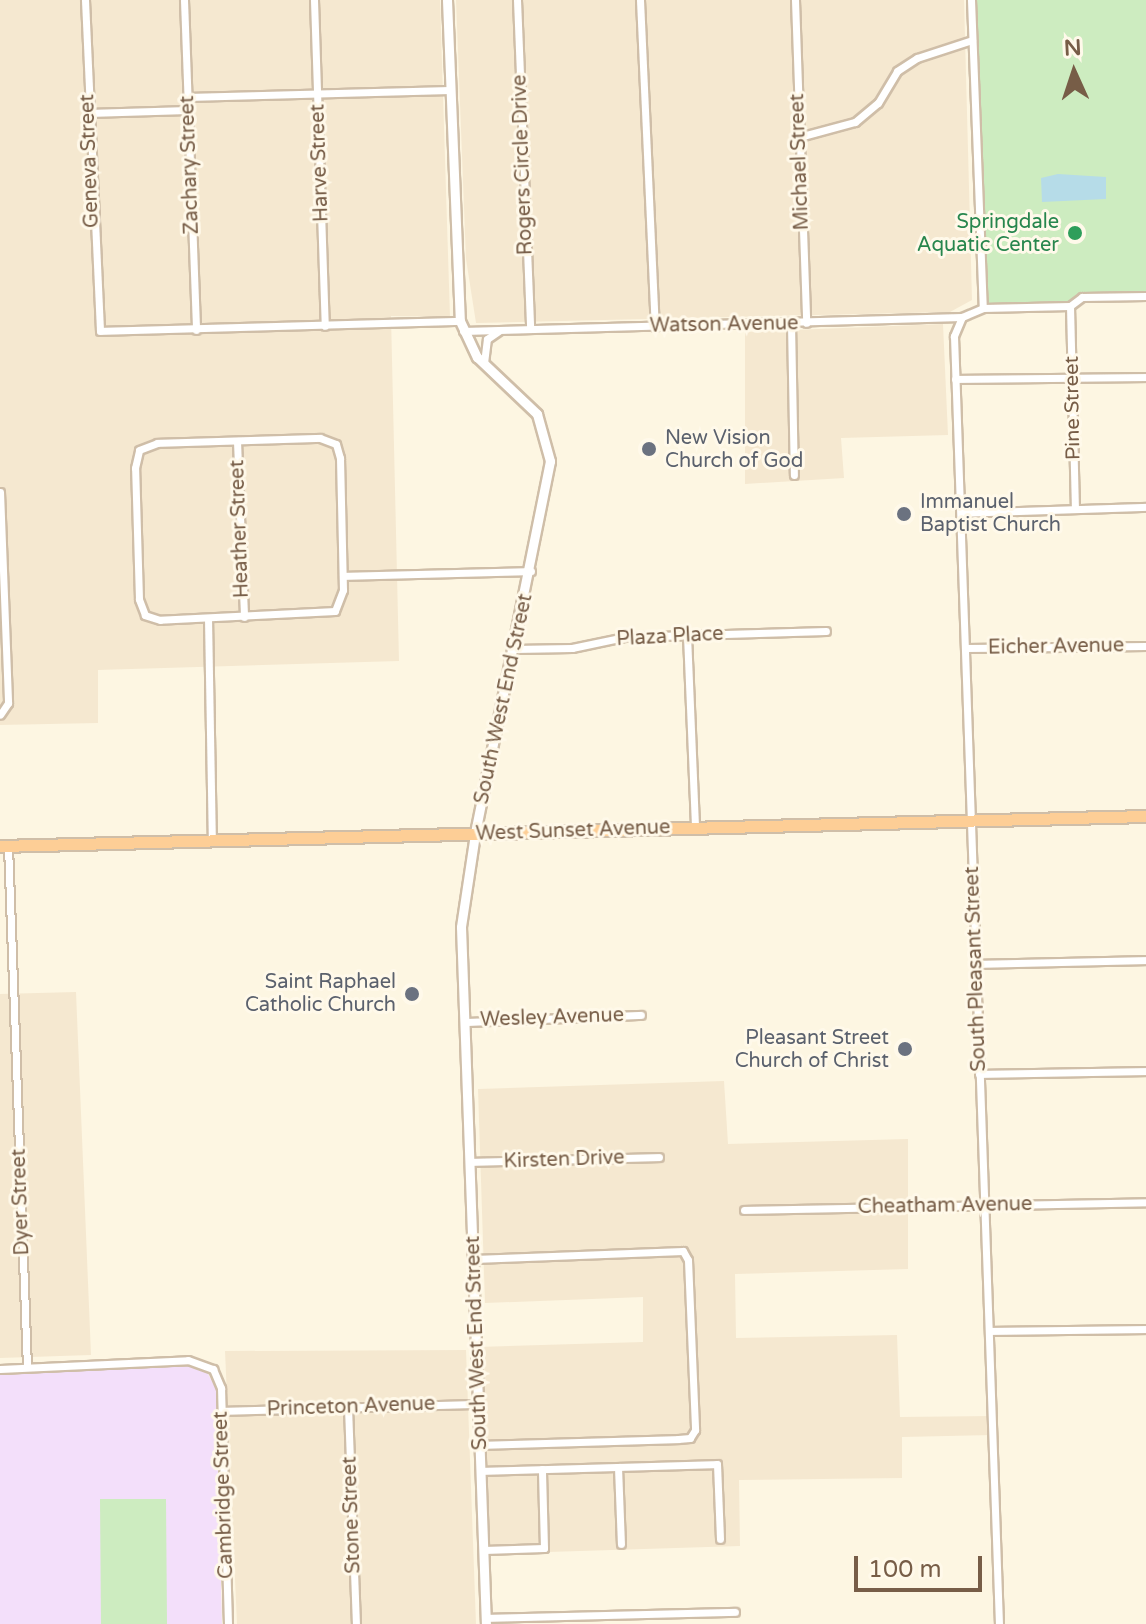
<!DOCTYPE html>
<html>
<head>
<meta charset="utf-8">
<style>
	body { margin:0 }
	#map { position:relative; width:1146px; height:1624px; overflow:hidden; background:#fdf6e2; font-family:"Varela Round",sans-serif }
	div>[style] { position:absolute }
	.residential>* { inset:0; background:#f5e8d0 }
	.education>* { inset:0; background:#f3dffa }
	.green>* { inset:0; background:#cdecc0 }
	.water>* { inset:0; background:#b6dce8 }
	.roads { filter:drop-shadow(2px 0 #cfbea8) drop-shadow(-2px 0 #cfbea8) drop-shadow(0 2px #cfbea8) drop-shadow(0 -2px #cfbea8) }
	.minor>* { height:7px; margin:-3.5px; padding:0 3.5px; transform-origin:3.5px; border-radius:3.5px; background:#fff }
	.tertiary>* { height:9px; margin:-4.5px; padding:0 4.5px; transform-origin:4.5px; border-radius:4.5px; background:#fff }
	.trunk>* { height:11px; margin:-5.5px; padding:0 5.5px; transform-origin:5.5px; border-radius:5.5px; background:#fdce96 }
	.dots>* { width:22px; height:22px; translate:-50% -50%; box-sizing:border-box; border:4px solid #fff9ea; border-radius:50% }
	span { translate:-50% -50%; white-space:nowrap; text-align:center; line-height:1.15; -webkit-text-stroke:6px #fff9ea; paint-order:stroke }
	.street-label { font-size:20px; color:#775d47 }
	.leisure-label { font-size:20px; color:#27864d }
	.right { translate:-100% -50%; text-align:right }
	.worship-label { font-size:20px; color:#5b616d }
	.left { translate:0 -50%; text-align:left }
	.north { position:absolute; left:1034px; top:32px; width:80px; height:80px; -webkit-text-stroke:6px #fff9ea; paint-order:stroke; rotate:357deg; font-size:22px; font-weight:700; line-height:32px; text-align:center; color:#775d47 }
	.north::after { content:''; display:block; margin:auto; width:28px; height:36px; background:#775d47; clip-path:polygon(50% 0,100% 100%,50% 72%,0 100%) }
	.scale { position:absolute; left:854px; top:1556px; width:128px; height:36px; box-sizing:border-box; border:4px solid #775d47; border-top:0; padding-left:10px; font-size:24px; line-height:28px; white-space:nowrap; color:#775d47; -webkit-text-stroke:6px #fff9ea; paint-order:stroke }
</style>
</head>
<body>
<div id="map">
	<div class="residential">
		<div style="clip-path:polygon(0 0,440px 0,450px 317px,391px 316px,399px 661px,98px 670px,98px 723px,0 725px)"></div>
		<div style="clip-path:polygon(456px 0,964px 0,972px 300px,950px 312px,476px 323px,466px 259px)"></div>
		<div style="clip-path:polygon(943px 324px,948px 435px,841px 438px,844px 478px,745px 484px,745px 332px)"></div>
		<div style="clip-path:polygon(76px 992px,91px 1355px,0 1358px,0 994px)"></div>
		<div style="clip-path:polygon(724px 1081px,728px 1144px,908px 1139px,908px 1269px,735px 1274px,736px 1338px,897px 1335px,900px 1417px,992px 1416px,992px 1435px,902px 1437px,902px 1478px,739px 1480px,740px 1546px,484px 1554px,477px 1347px,643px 1342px,643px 1297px,485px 1303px,478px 1089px)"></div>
		<div style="clip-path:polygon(466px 1350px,476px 1624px,237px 1624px,225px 1351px)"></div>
	</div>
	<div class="education">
		<div style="clip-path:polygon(186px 1364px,207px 1372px,216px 1389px,222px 1624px,0 1624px,0 1373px)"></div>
	</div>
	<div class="green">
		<div style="clip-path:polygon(971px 0,1146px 0,1146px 296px,1082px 297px,1070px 306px,983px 308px)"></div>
		<div style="clip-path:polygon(100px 1499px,166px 1499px,167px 1624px,101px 1624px)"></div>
	</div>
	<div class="water">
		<div style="clip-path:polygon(1058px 174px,1106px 177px,1106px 199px,1042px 202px,1041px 178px)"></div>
	</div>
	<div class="roads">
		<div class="minor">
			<div style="left:85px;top:0;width:331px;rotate:87.4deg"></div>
			<div style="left:100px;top:331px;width:360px;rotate:-1.6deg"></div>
			<div style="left:184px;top:0;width:330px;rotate:87.9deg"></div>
			<div style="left:314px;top:0;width:326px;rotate:88.1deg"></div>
			<div style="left:517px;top:0;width:329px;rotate:87.7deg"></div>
			<div style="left:640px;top:0;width:327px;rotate:87.4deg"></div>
			<div style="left:795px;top:0;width:323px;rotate:88deg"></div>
			<div style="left:971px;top:0;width:308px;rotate:87.8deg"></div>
			<div style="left:187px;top:97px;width:263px;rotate:-1.5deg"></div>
			<div style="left:88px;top:113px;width:100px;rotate:-1.7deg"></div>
			<div style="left:799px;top:137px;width:58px;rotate:-15deg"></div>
			<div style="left:855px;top:122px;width:30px;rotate:-40deg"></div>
			<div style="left:878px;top:103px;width:37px;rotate:-59deg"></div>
			<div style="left:897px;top:71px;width:24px;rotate:-33deg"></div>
			<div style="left:917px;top:58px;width:58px;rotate:-18.1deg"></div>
			<div style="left:1070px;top:306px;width:203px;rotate:88.6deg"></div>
			<div style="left:962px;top:317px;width:21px;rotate:113deg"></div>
			<div style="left:954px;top:336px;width:1289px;rotate:88deg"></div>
			<div style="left:791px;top:324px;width:151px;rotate:88.9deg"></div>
			<div style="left:463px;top:331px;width:499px;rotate:-1.6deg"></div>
			<div style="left:962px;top:317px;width:23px;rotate:-23deg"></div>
			<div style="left:983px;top:308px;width:87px;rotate:-1.3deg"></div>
			<div style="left:1070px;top:306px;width:15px;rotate:-37deg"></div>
			<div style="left:1082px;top:297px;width:64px;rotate:-0.9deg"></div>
			<div style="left:484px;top:363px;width:24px;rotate:-83deg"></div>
			<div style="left:487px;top:339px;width:14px;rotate:-34deg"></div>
			<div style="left:955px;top:379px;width:191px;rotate:-0.6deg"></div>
			<div style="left:320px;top:438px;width:17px;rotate:21deg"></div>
			<div style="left:336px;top:444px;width:15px;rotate:74deg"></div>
			<div style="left:340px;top:458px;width:132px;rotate:88.7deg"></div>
			<div style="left:343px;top:590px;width:22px;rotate:111deg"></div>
			<div style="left:335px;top:611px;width:175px;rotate:177.1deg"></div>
			<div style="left:160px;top:620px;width:16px;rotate:-162deg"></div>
			<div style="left:145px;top:615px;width:17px;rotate:-111deg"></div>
			<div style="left:139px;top:599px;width:131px;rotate:-91.7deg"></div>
			<div style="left:135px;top:468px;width:18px;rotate:-77deg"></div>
			<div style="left:139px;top:450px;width:19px;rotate:-21deg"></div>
			<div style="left:157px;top:443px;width:163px;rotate:-1.8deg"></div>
			<div style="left:237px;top:441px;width:176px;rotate:87.7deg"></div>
			<div style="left:0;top:492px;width:211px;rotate:87.8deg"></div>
			<div style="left:8px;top:703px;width:14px;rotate:124deg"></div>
			<div style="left:961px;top:513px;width:185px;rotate:-1.9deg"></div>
			<div style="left:343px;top:576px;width:188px;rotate:-1.5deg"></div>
			<div style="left:208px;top:618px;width:222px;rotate:89deg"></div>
			<div style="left:687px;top:635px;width:193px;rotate:87.6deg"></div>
			<div style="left:966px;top:648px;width:180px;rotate:-0.6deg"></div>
			<div style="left:514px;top:649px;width:58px;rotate:-1deg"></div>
			<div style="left:572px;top:648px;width:53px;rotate:-11.9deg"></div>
			<div style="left:624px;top:637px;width:202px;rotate:-1.7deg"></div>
			<div style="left:8px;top:845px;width:522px;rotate:87.92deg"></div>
			<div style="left:976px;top:964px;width:170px;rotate:-1.3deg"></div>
			<div style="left:464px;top:1022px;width:177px;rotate:-2.3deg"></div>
			<div style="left:979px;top:1074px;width:167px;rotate:-1deg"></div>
			<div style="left:470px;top:1162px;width:189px;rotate:-1.5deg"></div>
			<div style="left:744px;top:1210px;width:402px;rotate:-1.1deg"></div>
			<div style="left:474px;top:1259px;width:209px;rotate:-2.2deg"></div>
			<div style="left:683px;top:1251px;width:10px;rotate:61deg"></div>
			<div style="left:688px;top:1260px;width:170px;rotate:87.6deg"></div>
			<div style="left:695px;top:1430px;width:9px;rotate:122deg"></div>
			<div style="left:690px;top:1438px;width:12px;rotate:175deg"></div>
			<div style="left:678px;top:1439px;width:197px;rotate:178.3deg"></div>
			<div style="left:989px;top:1331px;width:157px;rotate:-0.7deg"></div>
			<div style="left:0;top:1369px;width:188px;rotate:-2.7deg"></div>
			<div style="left:188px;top:1360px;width:27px;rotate:20deg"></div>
			<div style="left:213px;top:1369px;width:21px;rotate:67deg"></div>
			<div style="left:221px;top:1388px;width:236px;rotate:88.3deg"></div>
			<div style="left:348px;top:1407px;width:217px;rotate:87.9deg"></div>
			<div style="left:222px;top:1411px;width:258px;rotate:-1.6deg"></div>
			<div style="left:618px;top:1467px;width:77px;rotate:87.8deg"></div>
			<div style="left:482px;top:1471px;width:235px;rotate:-1.7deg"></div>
			<div style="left:717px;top:1464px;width:75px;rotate:87.7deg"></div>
			<div style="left:484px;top:1550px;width:60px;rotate:-1.9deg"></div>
			<div style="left:544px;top:1548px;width:79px;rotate:-91.5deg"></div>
			<div style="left:486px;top:1618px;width:249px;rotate:-1.4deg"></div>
		</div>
		<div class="tertiary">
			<div style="left:447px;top:0;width:321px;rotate:87.7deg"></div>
			<div style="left:460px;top:321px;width:40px;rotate:65deg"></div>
			<div style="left:477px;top:357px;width:83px;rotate:43.5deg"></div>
			<div style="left:537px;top:414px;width:49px;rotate:74.5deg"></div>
			<div style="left:550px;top:461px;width:380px;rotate:101.4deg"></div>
			<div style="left:475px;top:834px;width:94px;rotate:98.6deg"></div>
			<div style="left:461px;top:927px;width:697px;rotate:87.95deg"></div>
		</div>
		<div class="trunk">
			<div style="left:0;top:846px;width:1146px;rotate:-1.5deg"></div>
		</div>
	</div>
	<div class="dots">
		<div style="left:1075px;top:233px;background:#2e9e5b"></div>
		<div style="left:649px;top:449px;background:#6b7280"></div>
		<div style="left:904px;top:514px;background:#6b7280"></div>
		<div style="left:412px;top:994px;background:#6b7280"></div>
		<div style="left:905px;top:1049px;background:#6b7280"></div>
	</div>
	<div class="street-label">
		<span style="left:90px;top:161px;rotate:-92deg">Geneva Street</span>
		<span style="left:800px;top:162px;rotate:-92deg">Michael Street</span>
		<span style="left:320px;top:163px;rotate:-92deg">Harve Street</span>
		<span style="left:190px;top:165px;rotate:-92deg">Zachary Street</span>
		<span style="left:523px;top:165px;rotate:-92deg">Rogers Circle Drive</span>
		<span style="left:724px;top:325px;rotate:-1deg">Watson Avenue</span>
		<span style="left:1073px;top:408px;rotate:-91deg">Pine Street</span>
		<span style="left:240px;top:529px;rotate:-92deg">Heather Street</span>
		<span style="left:670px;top:637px;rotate:-3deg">Plaza Place</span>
		<span style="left:1056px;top:647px;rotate:-1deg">Eicher Avenue</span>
		<span style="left:504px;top:699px;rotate:-78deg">South West End Street</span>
		<span style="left:573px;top:831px;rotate:-2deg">West Sunset Avenue</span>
		<span style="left:976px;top:969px;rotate:-92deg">South Pleasant Street</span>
		<span style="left:552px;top:1018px;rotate:-2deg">Wesley Avenue</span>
		<span style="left:564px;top:1160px;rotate:-2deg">Kirsten Drive</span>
		<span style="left:21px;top:1202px;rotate:-92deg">Dyer Street</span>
		<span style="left:945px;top:1206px;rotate:-1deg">Cheatham Avenue</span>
		<span style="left:477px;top:1343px;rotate:-92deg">South West End Street</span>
		<span style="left:351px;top:1407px;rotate:-2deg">Princeton Avenue</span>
		<span style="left:224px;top:1495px;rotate:-92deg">Cambridge Street</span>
		<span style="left:352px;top:1515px;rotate:-92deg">Stone Street</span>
	</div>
	<div class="leisure-label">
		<span class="right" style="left:1059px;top:234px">Springdale<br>Aquatic Center</span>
	</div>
	<div class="worship-label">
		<span class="left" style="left:665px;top:450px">New Vision<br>Church of God</span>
		<span class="left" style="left:920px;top:514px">Immanuel<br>Baptist Church</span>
		<span class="right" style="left:396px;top:994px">Saint Raphael<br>Catholic Church</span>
		<span class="right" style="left:889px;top:1050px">Pleasant Street<br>Church of Christ</span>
	</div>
	<div class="north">N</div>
	<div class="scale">100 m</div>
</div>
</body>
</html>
